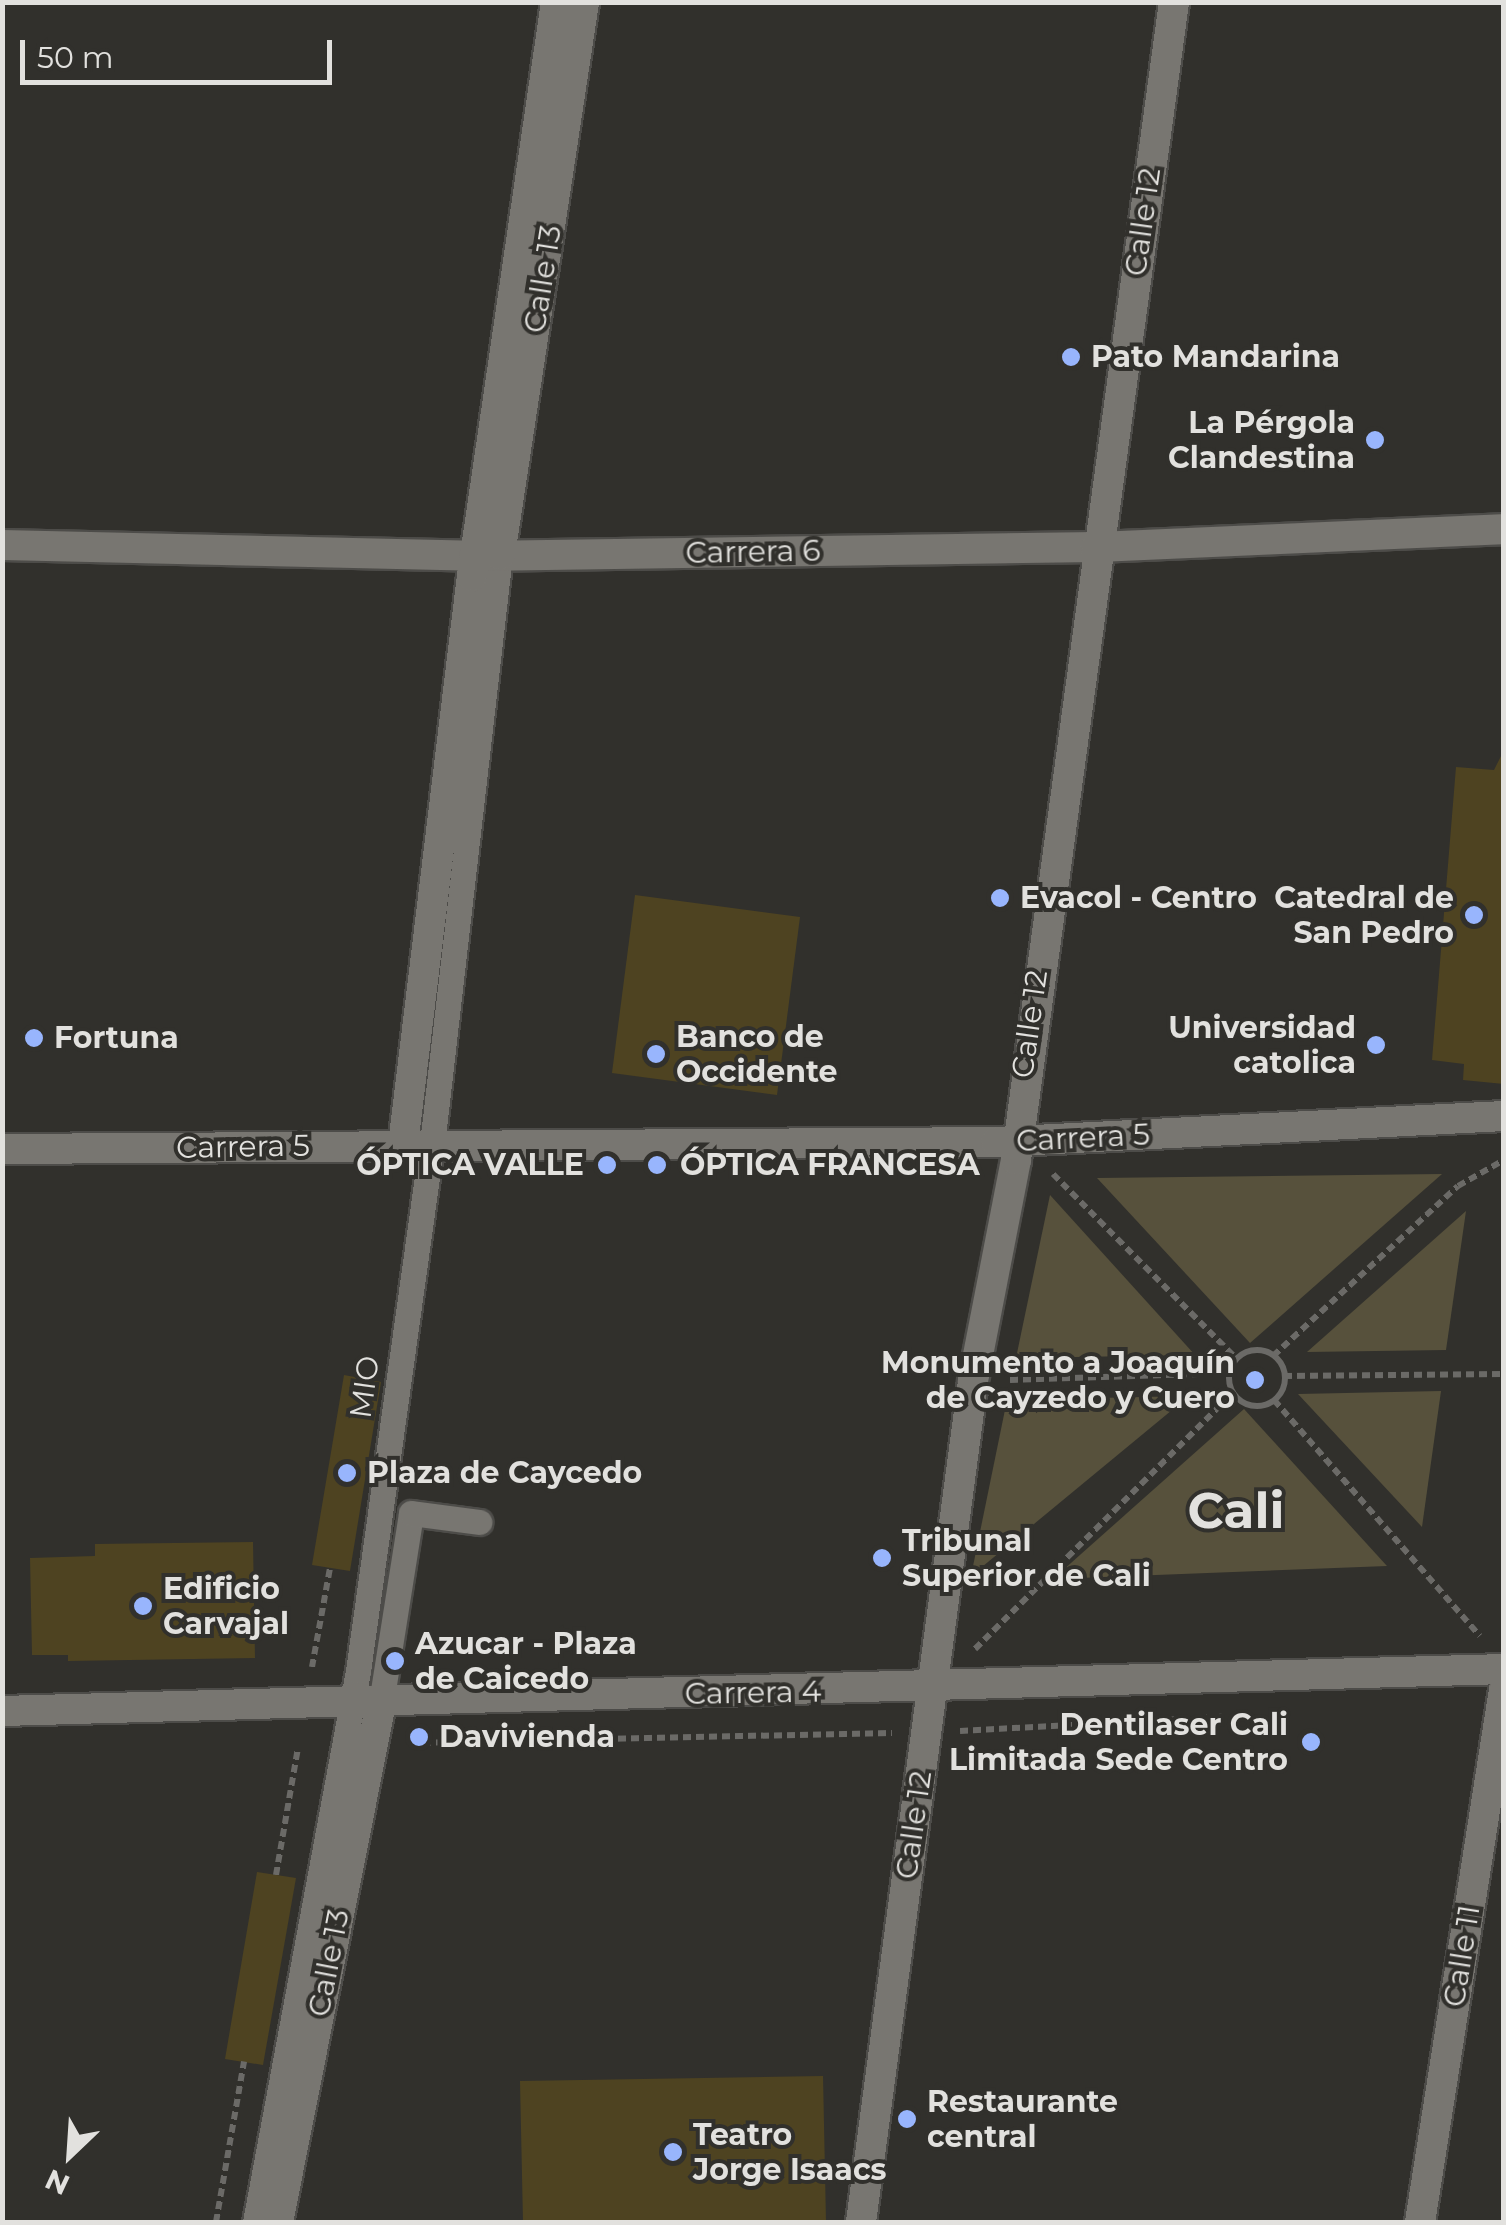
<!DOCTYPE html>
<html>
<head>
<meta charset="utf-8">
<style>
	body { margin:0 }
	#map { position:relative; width:1506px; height:2225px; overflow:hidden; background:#31302c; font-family:Montserrat,sans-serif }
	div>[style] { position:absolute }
	.green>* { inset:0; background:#57513c }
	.building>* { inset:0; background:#4e4321 }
	.path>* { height:6px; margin-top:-3px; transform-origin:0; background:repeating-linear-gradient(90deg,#6b6a67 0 8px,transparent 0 13px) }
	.path>.ring { margin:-3px; padding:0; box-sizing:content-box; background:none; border:6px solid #6b6a67; border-radius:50% }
	.roads { filter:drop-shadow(2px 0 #4d4c49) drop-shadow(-2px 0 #4d4c49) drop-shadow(0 2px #4d4c49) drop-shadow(0 -2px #4d4c49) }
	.lane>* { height:25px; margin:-12.5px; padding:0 12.5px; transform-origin:12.5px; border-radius:12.5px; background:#787671 }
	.street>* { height:30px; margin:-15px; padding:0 15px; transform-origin:15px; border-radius:15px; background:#787671 }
	.secondary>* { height:30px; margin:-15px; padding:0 15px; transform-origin:15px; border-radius:15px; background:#787671 }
	.dots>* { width:28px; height:28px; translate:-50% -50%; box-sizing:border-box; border:5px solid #31302c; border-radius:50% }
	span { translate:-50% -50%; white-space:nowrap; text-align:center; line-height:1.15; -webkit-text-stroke:8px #31302c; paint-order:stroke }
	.street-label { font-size:30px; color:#e2e1de }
	.poi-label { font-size:30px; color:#e2e1de; font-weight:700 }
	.left { translate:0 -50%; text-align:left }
	.right { translate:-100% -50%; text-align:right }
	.town-label { font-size:50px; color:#e2e1de; font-weight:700 }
	.frame { position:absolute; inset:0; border:5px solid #e2e1de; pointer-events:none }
	.north { position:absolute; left:20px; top:2105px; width:100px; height:100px; -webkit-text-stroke:8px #31302c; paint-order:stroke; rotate:205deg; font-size:28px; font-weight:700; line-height:40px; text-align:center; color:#e2e1de }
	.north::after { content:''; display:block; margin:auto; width:35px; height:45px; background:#e2e1de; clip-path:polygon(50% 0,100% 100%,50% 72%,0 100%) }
	.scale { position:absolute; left:20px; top:40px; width:312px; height:45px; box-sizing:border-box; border:5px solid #e2e1de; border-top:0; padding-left:12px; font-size:30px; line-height:35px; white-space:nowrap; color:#e2e1de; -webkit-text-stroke:8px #31302c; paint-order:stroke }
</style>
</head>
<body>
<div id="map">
	<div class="green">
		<div style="clip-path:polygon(1442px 1174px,1250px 1343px,1097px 1178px)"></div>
		<div style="clip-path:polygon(1050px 1195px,1195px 1355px,1016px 1358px)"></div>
		<div style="clip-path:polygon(1466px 1211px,1446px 1350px,1307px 1352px)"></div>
		<div style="clip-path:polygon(1441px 1391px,1422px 1527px,1298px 1394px)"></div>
		<div style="clip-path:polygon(1189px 1396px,971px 1576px,1007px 1400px)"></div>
		<div style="clip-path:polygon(1244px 1409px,1387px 1566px,1053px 1579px)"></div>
	</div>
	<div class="building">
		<div style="clip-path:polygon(1504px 750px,1504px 1084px,1463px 1080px,1464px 1064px,1432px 1060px,1456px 767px,1494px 770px)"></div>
		<div style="clip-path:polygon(635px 895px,800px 917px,777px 1095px,612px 1073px)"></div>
		<div style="clip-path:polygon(344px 1375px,381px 1382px,350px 1571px,312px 1565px)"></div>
		<div style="clip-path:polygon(253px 1542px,255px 1658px,68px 1661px,68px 1655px,32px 1655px,30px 1558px,95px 1556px,95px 1544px)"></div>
		<div style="clip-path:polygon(257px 1872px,296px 1878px,263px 2065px,225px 2059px)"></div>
		<div style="clip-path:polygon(823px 2076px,826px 2222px,523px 2222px,520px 2081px)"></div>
	</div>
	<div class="path">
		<div style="left:1053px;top:1174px;width:261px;rotate:45.2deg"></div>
		<div class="ring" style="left:1229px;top:1350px;width:50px;height:50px"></div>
		<div style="left:1273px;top:1356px;width:251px;rotate:-42.6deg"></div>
		<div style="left:1458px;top:1186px;width:53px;rotate:-29.5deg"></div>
		<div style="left:1284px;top:1376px;width:220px;rotate:-0.5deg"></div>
		<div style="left:1010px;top:1380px;width:219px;rotate:-1.8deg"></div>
		<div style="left:1274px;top:1400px;width:313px;rotate:48.9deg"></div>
		<div style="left:975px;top:1649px;width:363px;rotate:-44.8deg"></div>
		<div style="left:312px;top:1667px;width:101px;rotate:-79.7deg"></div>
		<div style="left:960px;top:1731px;width:262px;rotate:-3.1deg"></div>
		<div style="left:410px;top:1743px;width:482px;rotate:-1.2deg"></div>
		<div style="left:276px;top:1875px;width:129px;rotate:-80.2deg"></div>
		<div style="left:216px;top:2222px;width:163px;rotate:-80.1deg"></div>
	</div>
	<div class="roads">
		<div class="lane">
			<div style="left:381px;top:1703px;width:192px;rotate:-81deg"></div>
			<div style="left:411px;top:1513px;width:69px;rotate:7.5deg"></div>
			<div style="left:255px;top:2222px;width:561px;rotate:-79.41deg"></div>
			<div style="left:358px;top:1671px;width:549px;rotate:-82.05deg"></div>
			<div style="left:434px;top:1127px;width:576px;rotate:-83.42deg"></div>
		</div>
		<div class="street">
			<div style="left:2px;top:545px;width:472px;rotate:1.3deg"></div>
			<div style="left:474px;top:556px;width:622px;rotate:-0.83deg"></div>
			<div style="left:1096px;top:547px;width:408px;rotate:-2.5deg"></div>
			<div style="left:500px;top:555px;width:559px;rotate:-81.36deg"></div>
			<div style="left:403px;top:1145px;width:573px;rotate:-83.09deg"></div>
			<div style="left:472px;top:576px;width:580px;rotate:-81.67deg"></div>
			<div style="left:278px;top:2222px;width:529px;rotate:-78.78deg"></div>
			<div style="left:861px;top:2222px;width:848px;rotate:-82.41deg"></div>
			<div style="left:973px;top:1381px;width:225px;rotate:-79deg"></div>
			<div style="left:1016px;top:1160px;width:1169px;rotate:-82.23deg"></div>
			<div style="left:1420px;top:2222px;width:539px;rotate:-81.03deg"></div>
		</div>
		<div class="secondary">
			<div style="left:2px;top:1149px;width:994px;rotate:-0.4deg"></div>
			<div style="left:996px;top:1142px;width:509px;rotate:-2.93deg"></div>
			<div style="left:2px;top:1711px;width:1503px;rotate:-1.6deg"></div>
		</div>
	</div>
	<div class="dots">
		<div style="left:1071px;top:357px;background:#98b5fd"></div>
		<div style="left:1375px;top:440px;background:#98b5fd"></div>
		<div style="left:1000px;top:898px;background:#98b5fd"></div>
		<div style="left:1474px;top:915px;background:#98b5fd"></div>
		<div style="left:34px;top:1038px;background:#98b5fd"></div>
		<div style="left:1376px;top:1045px;background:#98b5fd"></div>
		<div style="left:656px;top:1054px;background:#98b5fd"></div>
		<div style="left:607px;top:1165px;background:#98b5fd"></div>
		<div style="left:657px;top:1165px;background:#98b5fd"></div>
		<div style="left:1255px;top:1380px;background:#98b5fd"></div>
		<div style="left:347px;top:1473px;background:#98b5fd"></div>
		<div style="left:882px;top:1558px;background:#98b5fd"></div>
		<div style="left:143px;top:1606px;background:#98b5fd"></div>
		<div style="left:395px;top:1661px;background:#98b5fd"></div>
		<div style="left:419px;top:1737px;background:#98b5fd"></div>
		<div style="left:1311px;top:1742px;background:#98b5fd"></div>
		<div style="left:907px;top:2119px;background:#98b5fd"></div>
		<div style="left:673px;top:2152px;background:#98b5fd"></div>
	</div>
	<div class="street-label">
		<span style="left:1143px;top:222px;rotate:-82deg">Calle 12</span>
		<span style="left:543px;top:279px;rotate:-81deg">Calle 13</span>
		<span style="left:753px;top:552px;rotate:-1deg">Carrera 6</span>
		<span style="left:1030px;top:1024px;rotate:-82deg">Calle 12</span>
		<span style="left:1083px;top:1138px;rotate:-3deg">Carrera 5</span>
		<span style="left:243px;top:1147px;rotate:-1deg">Carrera 5</span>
		<span style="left:365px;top:1387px;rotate:-82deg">MIO</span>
		<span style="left:753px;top:1693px;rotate:-1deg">Carrera 4</span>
		<span style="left:914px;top:1825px;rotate:-82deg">Calle 12</span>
		<span style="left:1462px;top:1956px;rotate:-81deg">Calle 11</span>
		<span style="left:329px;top:1963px;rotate:-79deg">Calle 13</span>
	</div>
	<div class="poi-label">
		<span class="left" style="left:1091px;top:357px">Pato Mandarina</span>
		<span class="right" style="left:1355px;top:440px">La Pérgola<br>Clandestina</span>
		<span class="left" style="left:1020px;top:898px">Evacol - Centro</span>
		<span class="right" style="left:1454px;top:915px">Catedral de<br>San Pedro</span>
		<span class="right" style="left:1356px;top:1045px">Universidad<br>catolica</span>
		<span class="left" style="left:676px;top:1054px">Banco de<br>Occidente</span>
		<span class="left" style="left:54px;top:1038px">Fortuna</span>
		<span class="right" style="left:584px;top:1165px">ÓPTICA VALLE</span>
		<span class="left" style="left:680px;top:1165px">ÓPTICA FRANCESA</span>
		<span class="right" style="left:1235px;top:1380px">Monumento a Joaquín<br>de Cayzedo y Cuero</span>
		<span class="left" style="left:367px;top:1473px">Plaza de Caycedo</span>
		<span class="left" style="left:902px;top:1558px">Tribunal<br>Superior de Cali</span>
		<span class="left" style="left:163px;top:1606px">Edificio<br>Carvajal</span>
		<span class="left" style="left:415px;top:1661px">Azucar - Plaza<br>de Caicedo</span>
		<span class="right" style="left:1288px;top:1742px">Dentilaser Cali<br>Limitada Sede Centro</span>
		<span class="left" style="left:439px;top:1737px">Davivienda</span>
		<span class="left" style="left:927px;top:2119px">Restaurante<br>central</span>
		<span class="left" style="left:693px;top:2152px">Teatro<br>Jorge Isaacs</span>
	</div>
	<div class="town-label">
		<span style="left:1236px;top:1511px">Cali</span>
	</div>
	<div class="frame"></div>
	<div class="north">N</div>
	<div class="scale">50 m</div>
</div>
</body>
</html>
